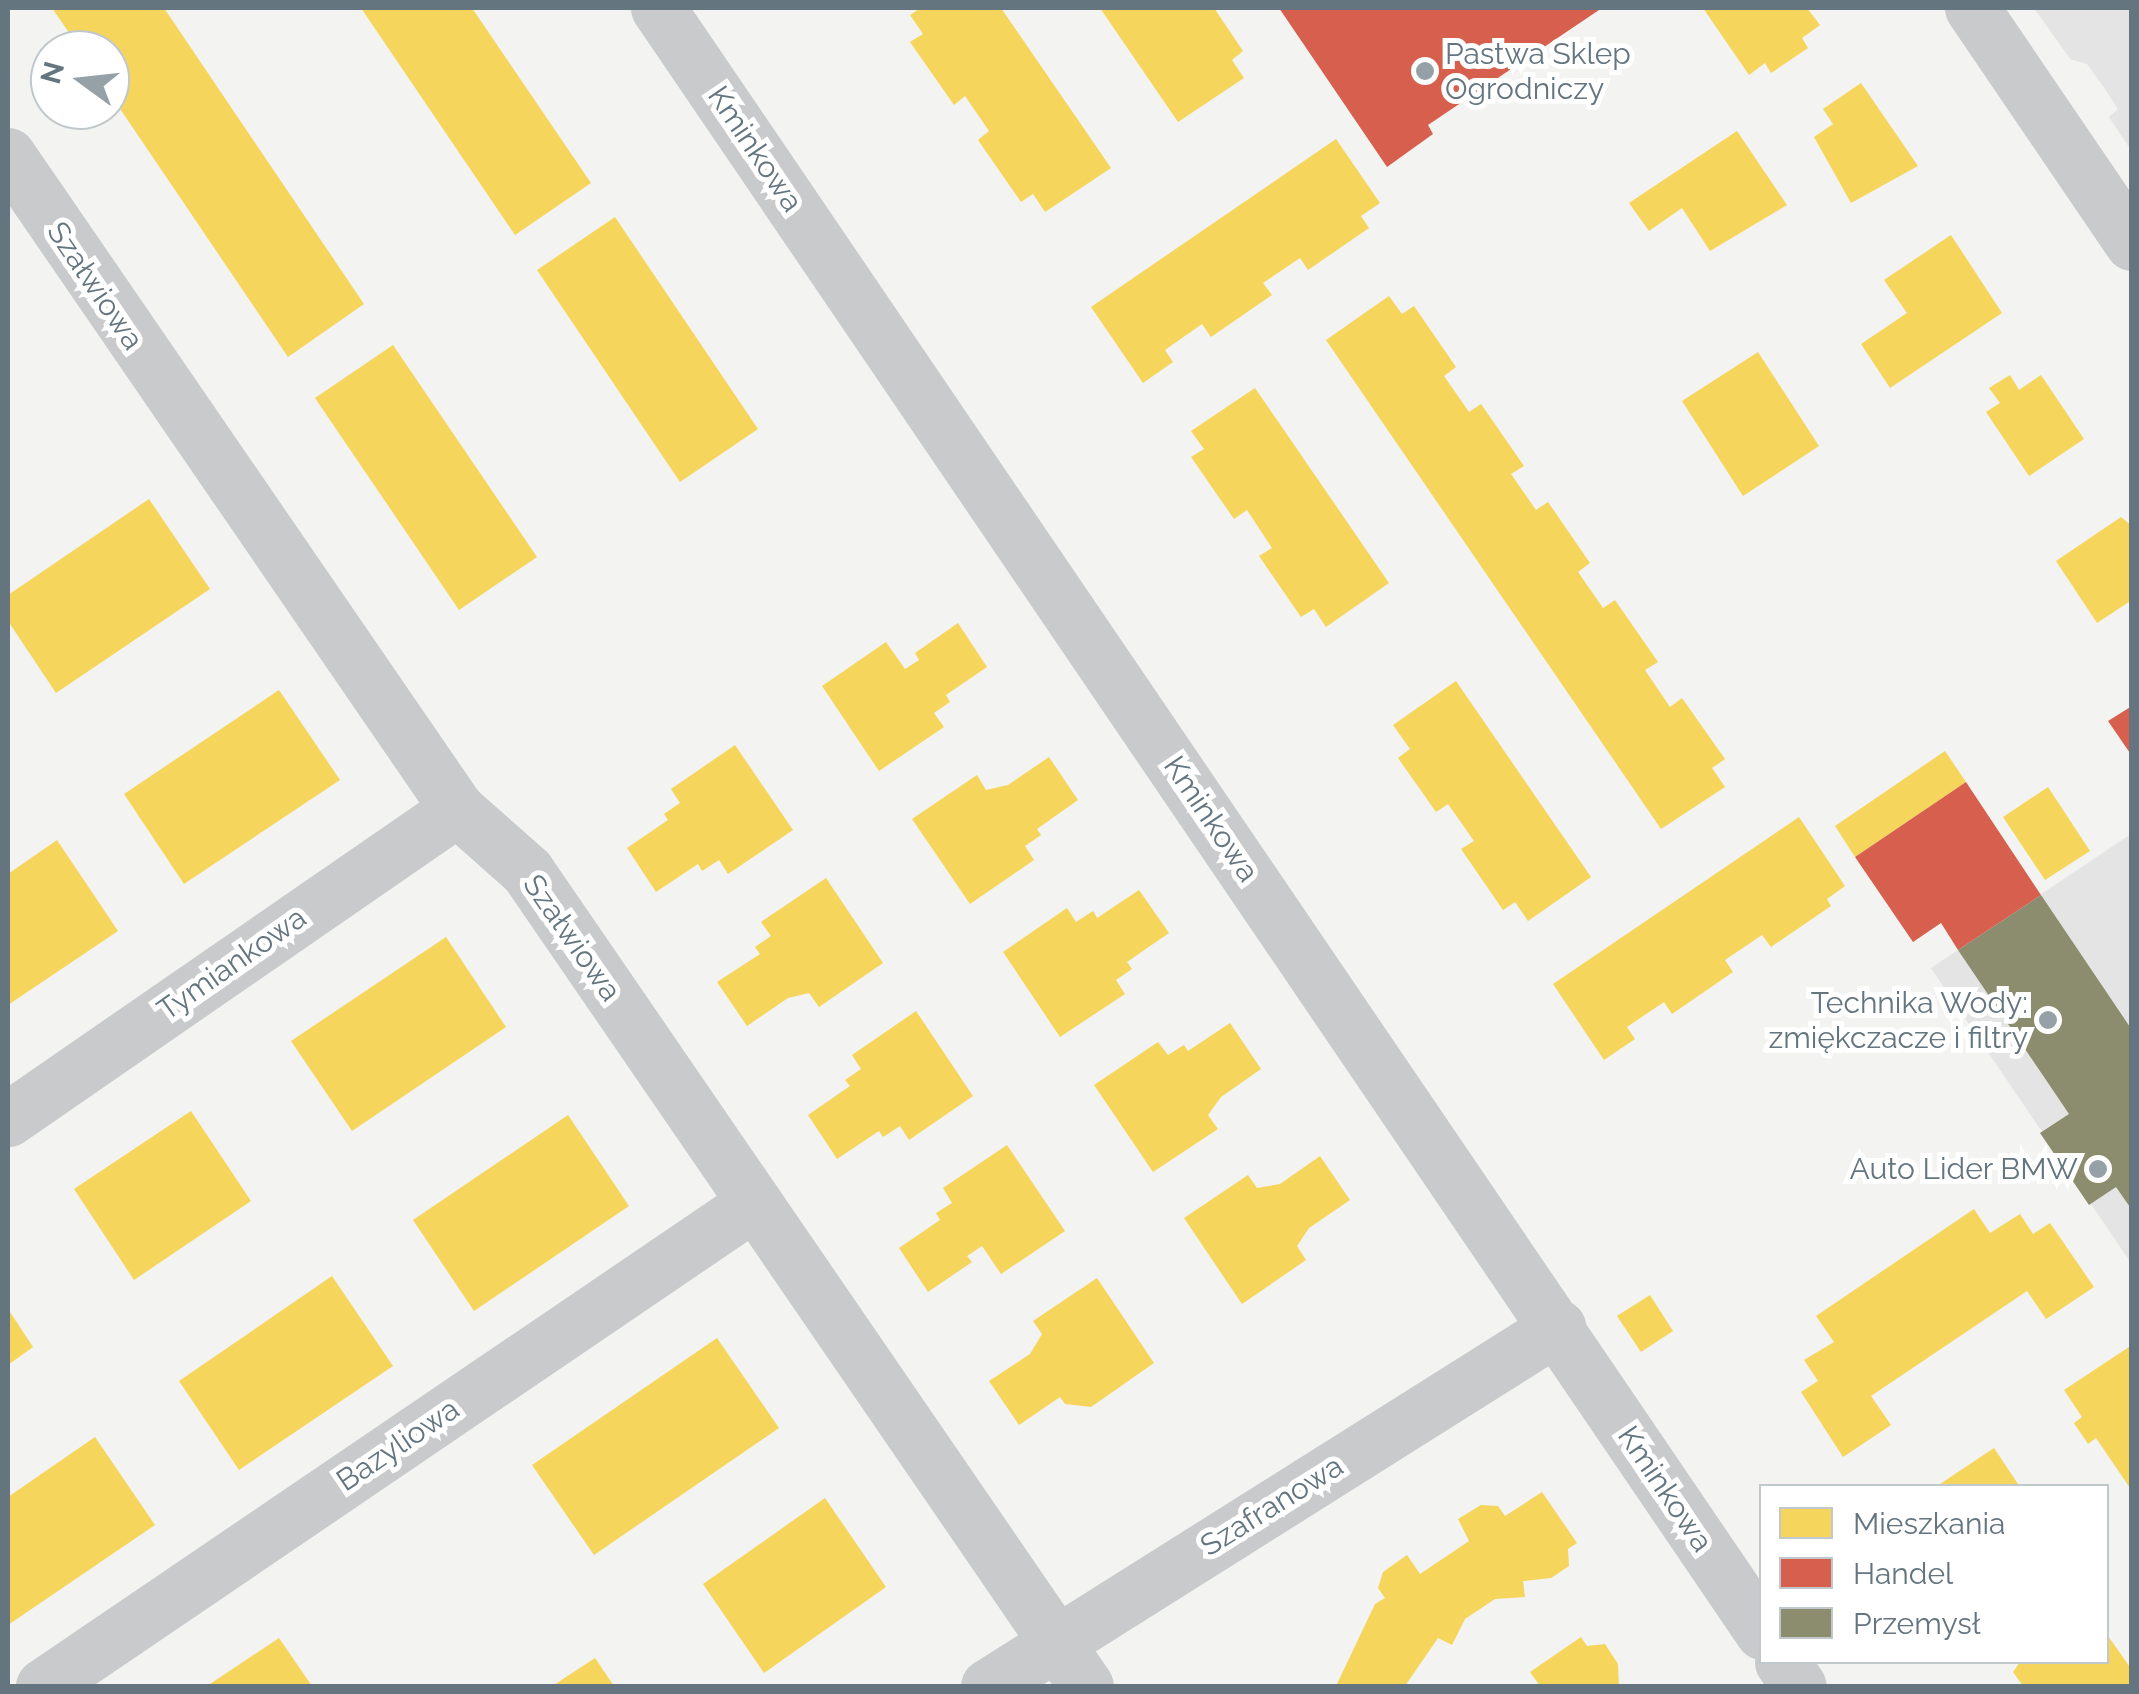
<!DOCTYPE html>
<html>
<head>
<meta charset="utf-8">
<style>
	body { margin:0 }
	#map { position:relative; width:2139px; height:1694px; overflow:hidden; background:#f3f3f1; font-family:Raleway,sans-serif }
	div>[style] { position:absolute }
	.built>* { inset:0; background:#e3e4e3 }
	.homes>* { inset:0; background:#f6d55c }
	.shops>* { inset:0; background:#d6604d }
	.industry>* { inset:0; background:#8c8c6e }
	.minor>* { height:55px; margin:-27.5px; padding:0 27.5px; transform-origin:27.5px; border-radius:27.5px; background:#c8cacb }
	.dots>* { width:28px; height:28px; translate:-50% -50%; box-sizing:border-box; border:5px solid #fff; border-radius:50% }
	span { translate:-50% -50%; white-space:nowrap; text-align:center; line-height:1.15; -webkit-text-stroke:10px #fff; paint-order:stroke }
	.poi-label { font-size:30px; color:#64757f }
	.left { translate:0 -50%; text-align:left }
	.right { translate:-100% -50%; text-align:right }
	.street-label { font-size:30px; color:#64757f }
	.frame { position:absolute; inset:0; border:10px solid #64757f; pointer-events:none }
	.legend { position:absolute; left:1759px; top:1484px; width:350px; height:180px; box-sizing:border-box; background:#fff; border:2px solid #c1c8cc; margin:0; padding:12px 18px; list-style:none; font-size:30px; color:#64757f }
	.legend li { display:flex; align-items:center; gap:20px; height:50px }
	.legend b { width:50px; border:2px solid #c1c8cc }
	.north { position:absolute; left:30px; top:30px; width:100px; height:100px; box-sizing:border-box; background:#fff; border:2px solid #c1c8cc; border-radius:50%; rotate:285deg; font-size:28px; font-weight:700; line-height:40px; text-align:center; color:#64757f }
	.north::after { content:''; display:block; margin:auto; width:35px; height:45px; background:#96a1a7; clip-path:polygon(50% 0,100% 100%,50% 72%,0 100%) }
</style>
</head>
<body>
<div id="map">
	<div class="built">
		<div style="clip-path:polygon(2034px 8px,2131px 8px,2131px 150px,2109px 117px,2118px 109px,2107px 92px,2087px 64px,2070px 59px)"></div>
		<div style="clip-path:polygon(2131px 834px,2131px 1263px,1931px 968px)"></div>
	</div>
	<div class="homes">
		<div style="clip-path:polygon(52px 8px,164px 8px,364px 304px,288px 357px,110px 94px,110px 50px,81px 50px)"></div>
		<div style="clip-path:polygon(361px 8px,472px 8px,591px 183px,515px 235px)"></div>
		<div style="clip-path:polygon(921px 8px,1001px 8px,1111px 168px,1045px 212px,1033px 194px,1021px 202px,978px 140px,989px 131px,965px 96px,954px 105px,910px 42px,923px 34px,910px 15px)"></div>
		<div style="clip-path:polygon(1100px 8px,1214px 8px,1243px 51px,1232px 60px,1244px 78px,1178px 122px)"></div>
		<div style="clip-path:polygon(1703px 8px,1807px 8px,1820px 25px,1802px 38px,1808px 48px,1771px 73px,1765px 63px,1749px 75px)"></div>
		<div style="clip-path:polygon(1861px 83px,1918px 166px,1851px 203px,1814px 137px,1833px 124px,1823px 109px)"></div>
		<div style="clip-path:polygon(1737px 131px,1787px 205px,1710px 251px,1682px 208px,1649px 231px,1629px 203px)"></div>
		<div style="clip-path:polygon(1336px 139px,1380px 203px,1361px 216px,1369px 228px,1308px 270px,1300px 258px,1263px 283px,1272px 295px,1211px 337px,1202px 324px,1165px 350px,1173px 362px,1143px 383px,1091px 307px)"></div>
		<div style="clip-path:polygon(615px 217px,758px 429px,680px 482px,537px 270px)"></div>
		<div style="clip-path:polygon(1951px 235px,2002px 313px,1890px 388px,1861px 344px,1907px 313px,1884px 280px)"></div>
		<div style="clip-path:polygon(1389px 296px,1402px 314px,1414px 306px,1456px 367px,1444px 376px,1469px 412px,1481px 404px,1524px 466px,1511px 474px,1536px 510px,1548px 502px,1590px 563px,1578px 572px,1603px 608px,1615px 600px,1658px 662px,1645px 670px,1670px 707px,1682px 698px,1725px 759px,1712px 768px,1725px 787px,1661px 829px,1326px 340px)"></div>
		<div style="clip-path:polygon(393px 345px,537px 557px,459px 610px,315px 398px)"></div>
		<div style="clip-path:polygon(1758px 352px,1819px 446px,1743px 496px,1682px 401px)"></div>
		<div style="clip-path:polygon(2010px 375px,2019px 390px,2041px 375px,2084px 439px,2029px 476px,1986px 412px,2000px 403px,1989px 388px)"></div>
		<div style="clip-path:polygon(1255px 388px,1389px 583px,1326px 627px,1314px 609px,1301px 617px,1259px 556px,1272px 548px,1247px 510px,1234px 519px,1191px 457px,1204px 449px,1191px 431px)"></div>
		<div style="clip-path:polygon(149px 499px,210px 589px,56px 693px,8px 621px,8px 595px)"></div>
		<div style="clip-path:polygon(2121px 517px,2132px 526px,2132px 600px,2097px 623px,2056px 561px)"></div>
		<div style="clip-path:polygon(958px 623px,987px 667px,946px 695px,950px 702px,934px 713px,944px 727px,879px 771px,822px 686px,886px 642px,905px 669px,919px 660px,915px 653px)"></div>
		<div style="clip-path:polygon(1456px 681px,1591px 877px,1528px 921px,1515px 902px,1503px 910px,1461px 849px,1474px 841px,1448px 804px,1436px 812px,1398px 758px,1410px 749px,1393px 725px)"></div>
		<div style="clip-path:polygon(279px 690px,340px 780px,184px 884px,124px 794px)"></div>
		<div style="clip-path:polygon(735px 745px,793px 830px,728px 874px,719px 860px,702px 871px,698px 864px,656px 892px,627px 848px,668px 820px,664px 814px,680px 803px,671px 789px)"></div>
		<div style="clip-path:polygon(1945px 751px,1966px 782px,1855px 857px,1835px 826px)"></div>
		<div style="clip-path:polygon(1049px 757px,1078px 800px,1037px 829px,1041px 835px,1025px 846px,1034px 860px,970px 904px,912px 819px,977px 775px,986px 790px,1008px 785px)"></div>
		<div style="clip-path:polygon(2048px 787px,2090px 851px,2045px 880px,2003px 817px)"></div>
		<div style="clip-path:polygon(1799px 817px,1845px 886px,1827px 899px,1831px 906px,1771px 947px,1762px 935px,1725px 960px,1733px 972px,1672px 1014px,1664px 1002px,1627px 1027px,1635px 1039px,1604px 1060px,1553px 984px)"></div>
		<div style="clip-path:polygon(57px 840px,118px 931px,8px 1005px,8px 874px)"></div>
		<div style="clip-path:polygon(826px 878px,883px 963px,819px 1007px,809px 993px,788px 998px,747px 1026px,717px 982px,760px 954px,755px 947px,771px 936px,761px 922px)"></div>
		<div style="clip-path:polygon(1139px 890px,1169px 933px,1127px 962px,1132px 969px,1116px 980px,1125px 994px,1060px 1037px,1003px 952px,1067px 908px,1076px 922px,1093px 911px,1097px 918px)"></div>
		<div style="clip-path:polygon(446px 937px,506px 1027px,352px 1131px,291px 1041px)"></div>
		<div style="clip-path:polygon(916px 1011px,973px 1096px,909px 1140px,900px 1126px,883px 1137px,879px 1131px,837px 1159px,808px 1115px,850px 1086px,845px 1080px,861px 1069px,852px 1055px)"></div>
		<div style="clip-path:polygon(1230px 1023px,1261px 1069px,1221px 1097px,1208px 1115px,1218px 1129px,1153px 1172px,1094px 1085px,1158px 1042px,1168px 1055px,1184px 1045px,1188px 1051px)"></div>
		<div style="clip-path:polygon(191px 1111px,251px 1201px,134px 1280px,74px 1189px)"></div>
		<div style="clip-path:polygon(568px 1115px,629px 1206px,474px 1311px,413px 1220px)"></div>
		<div style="clip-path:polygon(1007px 1145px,1065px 1231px,1001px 1274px,982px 1246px,967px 1256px,972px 1262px,928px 1292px,899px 1248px,940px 1220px,936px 1213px,952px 1203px,943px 1188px)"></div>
		<div style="clip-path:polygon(1320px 1156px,1350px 1200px,1309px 1228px,1297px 1246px,1306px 1260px,1242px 1304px,1184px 1218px,1248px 1175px,1257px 1188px,1280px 1184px)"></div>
		<div style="clip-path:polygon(1974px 1209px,1990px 1233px,2020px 1214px,2033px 1234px,2050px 1223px,2094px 1287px,2046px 1319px,2027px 1291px,1871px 1396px,1891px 1425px,1843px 1457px,1801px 1392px,1818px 1381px,1804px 1360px,1834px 1342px,1816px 1316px)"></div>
		<div style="clip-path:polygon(332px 1276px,393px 1366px,239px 1470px,179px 1381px)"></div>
		<div style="clip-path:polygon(1097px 1278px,1154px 1363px,1091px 1407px,1065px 1404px,1060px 1397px,1019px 1425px,989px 1381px,1030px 1354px,1042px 1334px,1033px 1321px)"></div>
		<div style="clip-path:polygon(1650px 1295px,1673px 1331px,1641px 1352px,1617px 1316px)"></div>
		<div style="clip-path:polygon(8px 1309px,33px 1347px,8px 1365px)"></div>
		<div style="clip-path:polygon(717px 1338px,779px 1428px,594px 1555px,532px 1465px)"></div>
		<div style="clip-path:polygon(2132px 1345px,2132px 1491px,2096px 1438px,2088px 1444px,2074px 1423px,2082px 1417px,2064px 1390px)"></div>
		<div style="clip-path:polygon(95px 1437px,155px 1525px,8px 1625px,8px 1497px)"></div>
		<div style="clip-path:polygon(1994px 1448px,2018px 1484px,1937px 1486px)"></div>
		<div style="clip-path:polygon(1542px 1492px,1577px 1543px,1568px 1549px,1569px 1566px,1551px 1578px,1523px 1581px,1525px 1597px,1495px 1599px,1465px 1619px,1452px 1645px,1438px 1638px,1405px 1686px,1336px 1686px,1375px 1604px,1385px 1598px,1378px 1588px,1383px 1572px,1407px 1555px,1420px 1574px,1469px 1541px,1458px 1519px,1481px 1505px,1498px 1506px,1505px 1516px)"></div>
		<div style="clip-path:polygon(825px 1498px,886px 1587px,764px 1673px,703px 1584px)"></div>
		<div style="clip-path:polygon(2106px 1633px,2132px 1670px,2132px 1686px,2023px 1686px,2013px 1672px,2020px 1662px,2106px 1662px)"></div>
		<div style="clip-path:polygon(1581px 1637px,1587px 1646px,1605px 1644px,1618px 1664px,1619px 1686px,1540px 1686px,1530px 1672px)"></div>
		<div style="clip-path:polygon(279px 1638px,312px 1686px,207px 1686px)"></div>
		<div style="clip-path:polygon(595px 1658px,614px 1686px,553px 1686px,563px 1679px)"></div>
	</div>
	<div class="shops">
		<div style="clip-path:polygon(1279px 8px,1602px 8px,1428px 125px,1433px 134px,1387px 167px)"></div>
		<div style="clip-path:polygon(2132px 706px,2132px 756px,2108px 721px)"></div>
		<div style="clip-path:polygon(1966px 782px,2041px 895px,1958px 950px,1941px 923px,1913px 942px,1855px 857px)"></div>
	</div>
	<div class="industry">
		<div style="clip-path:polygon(2041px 895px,2132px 1030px,2132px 1210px,2116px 1187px,2089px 1205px,2040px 1133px,2069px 1114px,1958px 950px)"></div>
	</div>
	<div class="minor">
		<div style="left:658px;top:8px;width:1964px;rotate:55.79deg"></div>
		<div style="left:1972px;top:8px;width:284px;rotate:55.8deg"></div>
		<div style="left:8px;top:155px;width:793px;rotate:55.53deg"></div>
		<div style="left:457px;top:809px;width:94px;rotate:41.5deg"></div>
		<div style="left:527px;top:871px;width:988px;rotate:55.55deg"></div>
		<div style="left:8px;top:1119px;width:546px;rotate:-34.62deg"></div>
		<div style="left:1782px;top:1662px;width:29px;rotate:55deg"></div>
		<div style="left:43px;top:1686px;width:860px;rotate:-34.19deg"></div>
		<div style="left:988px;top:1686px;width:674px;rotate:-32.2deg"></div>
	</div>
	<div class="dots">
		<div style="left:1425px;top:71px;background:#96a1a7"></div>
		<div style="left:2048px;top:1020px;background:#96a1a7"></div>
		<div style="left:2098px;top:1169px;background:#96a1a7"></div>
	</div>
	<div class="poi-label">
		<span class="left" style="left:1445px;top:71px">Pastwa Sklep<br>Ogrodniczy</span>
		<span class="right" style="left:2028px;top:1020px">Technika Wody:<br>zmiękczacze i filtry</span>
		<span class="right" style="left:2078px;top:1169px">Auto Lider BMW</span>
	</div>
	<div class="street-label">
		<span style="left:755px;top:149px;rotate:56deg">Kminkowa</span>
		<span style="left:95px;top:286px;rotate:56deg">Szałwiowa</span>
		<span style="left:1211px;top:819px;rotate:56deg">Kminkowa</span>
		<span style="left:572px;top:938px;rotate:55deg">Szałwiowa</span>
		<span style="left:232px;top:964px;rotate:-35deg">Tymiankowa</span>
		<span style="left:398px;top:1445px;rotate:-34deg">Bazyliowa</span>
		<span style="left:1665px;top:1489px;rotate:56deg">Kminkowa</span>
		<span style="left:1272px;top:1506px;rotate:-32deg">Szafranowa</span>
	</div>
	<div class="frame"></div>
	<ul class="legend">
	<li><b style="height:28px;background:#f6d55c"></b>Mieszkania</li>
	<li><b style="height:28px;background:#d6604d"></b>Handel</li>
	<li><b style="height:28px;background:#8c8c6e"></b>Przemysł</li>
	</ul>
	<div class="north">N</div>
</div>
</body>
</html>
